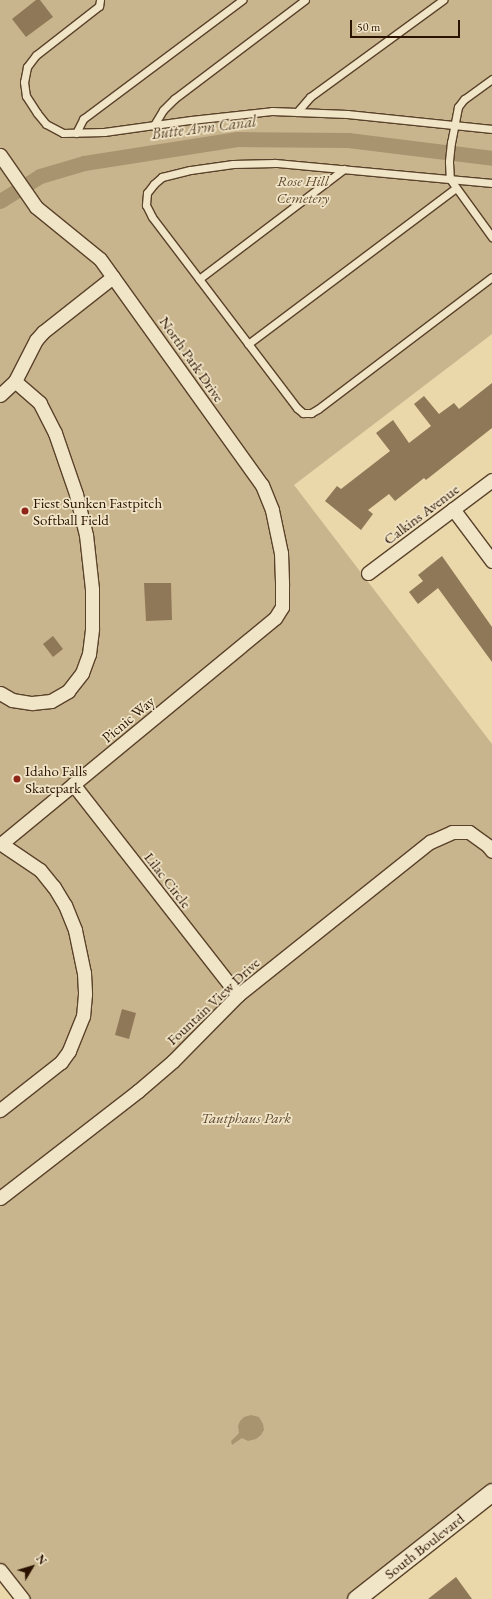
<!DOCTYPE html>
<html>
<head>
<meta charset="utf-8">
<style>
	body { margin:0 }
	#map { position:relative; width:492px; height:1599px; overflow:hidden; background:#ead7aa; font-family:"EB Garamond",serif }
	div>[style] { position:absolute }
	.green>* { inset:0; background:#c9b58d }
	.water>* { inset:0; background:#a99470 }
	.canal>* { height:15px; margin:-7.5px; padding:0 7.5px; transform-origin:7.5px; border-radius:7.5px; background:#a99470 }
	.building>* { inset:0; background:#8e7858 }
	.roads { filter:drop-shadow(1px 0 #5a422a) drop-shadow(-1px 0 #5a422a) drop-shadow(0 1px #5a422a) drop-shadow(0 -1px #5a422a) }
	.service>* { height:7px; margin:-3.5px; padding:0 3.5px; transform-origin:3.5px; border-radius:3.5px; background:#f1e5c8 }
	.minor>* { height:13px; margin:-6.5px; padding:0 6.5px; transform-origin:6.5px; border-radius:6.5px; background:#f1e5c8 }
	.tertiary>* { height:17px; margin:-8.5px; padding:0 8.5px; transform-origin:8.5px; border-radius:8.5px; background:#f1e5c8 }
	.dots>* { width:11px; height:11px; translate:-50% -50%; box-sizing:border-box; border:2px solid #f1e5c8; border-radius:50% }
	span { translate:-50% -50%; white-space:nowrap; text-align:center; line-height:1.15; -webkit-text-stroke:3.5px #f1e5c8; paint-order:stroke }
	.park-label { font-size:15px; color:#624a31; font-style:italic }
	.street-label { font-size:15px; color:#2a1100 }
	.poi-label { font-size:15px; color:#2a1100 }
	.left { translate:0 -50%; text-align:left }
	.water-label { font-size:16px; color:#5d452d; font-style:italic }
	.north { position:absolute; left:12px; top:1547px; width:40px; height:40px; -webkit-text-stroke:3px #f1e5c8; paint-order:stroke; rotate:52deg; font-size:11px; font-weight:700; line-height:16px; text-align:center; color:#2a1100 }
	.north::after { content:''; display:block; margin:auto; width:14px; height:18px; background:#2a1100; clip-path:polygon(50% 0,100% 100%,50% 72%,0 100%) }
	.scale { position:absolute; left:350px; top:20px; width:110px; height:18px; box-sizing:border-box; border:2px solid #2a1100; border-top:0; padding-left:5px; font-size:12px; line-height:14px; white-space:nowrap; color:#2a1100; -webkit-text-stroke:3px #f1e5c8; paint-order:stroke }
</style>
</head>
<body>
<div id="map">
	<div class="green">
		<div style="clip-path:polygon(0 0,492px 0,492px 334px,294px 485px,492px 744px,492px 1492px,356px 1599px,23px 1599px,0 1569px)"></div>
	</div>
	<div class="water">
		<div style="clip-path:polygon(251px 1415px,259px 1417px,263px 1424px,264px 1430px,261px 1435px,256px 1439px,248px 1441px,242px 1438px,232px 1445px,231px 1441px,239px 1433px,238px 1426px,240px 1421px,244px 1417px)"></div>
	</div>
	<div class="canal">
		<div style="left:0;top:201px;width:47px;rotate:-32deg"></div>
		<div style="left:40px;top:176px;width:46px;rotate:-16.5deg"></div>
		<div style="left:84px;top:163px;width:155px;rotate:-8.9deg"></div>
		<div style="left:237px;top:139px;width:111px;rotate:0.5deg"></div>
		<div style="left:348px;top:140px;width:145px;rotate:7.1deg"></div>
	</div>
	<div class="building">
		<div style="clip-path:polygon(36px 0,40px 0,53px 17px,26px 37px,12px 19px)"></div>
		<div style="clip-path:polygon(492px 383px,492px 428px,426px 480px,424px 478px,395px 501px,389px 494px,368px 510px,373px 514px,361px 530px,325px 501px,337px 486px,341px 489px,390px 451px,376px 433px,393px 420px,409px 443px,431px 426px,414px 404px,424px 396px,439px 414px,454px 403px,459px 409px)"></div>
		<div style="clip-path:polygon(442px 556px,492px 627px,492px 662px,438px 588px,418px 604px,409px 592px,423px 581px,418px 575px)"></div>
		<div style="clip-path:polygon(144px 583px,171px 583px,172px 620px,146px 621px)"></div>
		<div style="clip-path:polygon(53px 636px,63px 649px,53px 657px,43px 644px)"></div>
		<div style="clip-path:polygon(122px 1009px,136px 1013px,129px 1039px,115px 1035px)"></div>
		<div style="clip-path:polygon(456px 1577px,472px 1599px,428px 1599px)"></div>
	</div>
	<div class="roads">
		<div class="service">
			<div style="left:100px;top:0;width:6px;rotate:99deg"></div>
			<div style="left:99px;top:6px;width:80px;rotate:142.1deg"></div>
			<div style="left:36px;top:55px;width:15px;rotate:127deg"></div>
			<div style="left:27px;top:67px;width:15px;rotate:101deg"></div>
			<div style="left:24px;top:82px;width:14px;rotate:82deg"></div>
			<div style="left:26px;top:96px;width:20px;rotate:57deg"></div>
			<div style="left:37px;top:113px;width:14px;rotate:51deg"></div>
			<div style="left:46px;top:124px;width:19px;rotate:28deg"></div>
			<div style="left:63px;top:133px;width:41px;rotate:-1.4deg"></div>
			<div style="left:104px;top:132px;width:88px;rotate:-7.9deg"></div>
			<div style="left:191px;top:120px;width:81px;rotate:-6.3deg"></div>
			<div style="left:272px;top:111px;width:75px;rotate:2.3deg"></div>
			<div style="left:347px;top:114px;width:146px;rotate:5.9deg"></div>
			<div style="left:492px;top:79px;width:34px;rotate:144deg"></div>
			<div style="left:464px;top:99px;width:10px;rotate:127deg"></div>
			<div style="left:458px;top:107px;width:36px;rotate:101deg"></div>
			<div style="left:451px;top:142px;width:20px;rotate:96deg"></div>
			<div style="left:449px;top:162px;width:17px;rotate:87deg"></div>
			<div style="left:450px;top:179px;width:72px;rotate:54.1deg"></div>
			<div style="left:297px;top:112px;width:20px;rotate:-49deg"></div>
			<div style="left:310px;top:97px;width:165px;rotate:-36.1deg"></div>
			<div style="left:154px;top:125px;width:17px;rotate:-59deg"></div>
			<div style="left:163px;top:110px;width:16px;rotate:-45deg"></div>
			<div style="left:174px;top:99px;width:164px;rotate:-37.1deg"></div>
			<div style="left:76px;top:133px;width:16px;rotate:-63deg"></div>
			<div style="left:83px;top:119px;width:199px;rotate:-36.8deg"></div>
			<div style="left:492px;top:183px;width:218px;rotate:-174.7deg"></div>
			<div style="left:275px;top:163px;width:42px;rotate:178.6deg"></div>
			<div style="left:233px;top:164px;width:43px;rotate:172.1deg"></div>
			<div style="left:190px;top:170px;width:29px;rotate:166deg"></div>
			<div style="left:162px;top:177px;width:11px;rotate:139deg"></div>
			<div style="left:154px;top:184px;width:11px;rotate:128deg"></div>
			<div style="left:147px;top:193px;width:12px;rotate:95deg"></div>
			<div style="left:146px;top:205px;width:13px;rotate:63deg"></div>
			<div style="left:152px;top:217px;width:240px;rotate:52.8deg"></div>
			<div style="left:297px;top:408px;width:8px;rotate:40deg"></div>
			<div style="left:303px;top:413px;width:8px"></div>
			<div style="left:311px;top:413px;width:8px;rotate:-30deg"></div>
			<div style="left:318px;top:409px;width:218px;rotate:-37.2deg"></div>
			<div style="left:199px;top:279px;width:182px;rotate:-37.2deg"></div>
			<div style="left:248px;top:344px;width:260px;rotate:-36.9deg"></div>
		</div>
		<div class="minor">
			<div style="left:0;top:155px;width:63px;rotate:55.3deg"></div>
			<div style="left:36px;top:207px;width:82px;rotate:39.1deg"></div>
			<div style="left:100px;top:259px;width:278px;rotate:54.4deg"></div>
			<div style="left:262px;top:485px;width:27px;rotate:68deg"></div>
			<div style="left:272px;top:510px;width:44px;rotate:78.2deg"></div>
			<div style="left:281px;top:553px;width:32px;rotate:88deg"></div>
			<div style="left:282px;top:585px;width:22px;rotate:90deg"></div>
			<div style="left:282px;top:607px;width:13px;rotate:122deg"></div>
			<div style="left:275px;top:618px;width:355px;rotate:140.5deg"></div>
			<div style="left:0;top:395px;width:21px;rotate:-43deg"></div>
			<div style="left:15px;top:381px;width:46px;rotate:-62.9deg"></div>
			<div style="left:36px;top:340px;width:11px;rotate:-49deg"></div>
			<div style="left:43px;top:332px;width:89px;rotate:-38.2deg"></div>
			<div style="left:453px;top:509px;width:65px;rotate:53.1deg"></div>
			<div style="left:368px;top:573px;width:155px;rotate:-36.9deg"></div>
			<div style="left:0;top:693px;width:14px;rotate:30deg"></div>
			<div style="left:12px;top:700px;width:20px;rotate:9deg"></div>
			<div style="left:32px;top:703px;width:19px;rotate:-6deg"></div>
			<div style="left:51px;top:701px;width:20px;rotate:-30deg"></div>
			<div style="left:68px;top:691px;width:23px;rotate:-52deg"></div>
			<div style="left:82px;top:673px;width:20px;rotate:-70deg"></div>
			<div style="left:89px;top:654px;width:26px;rotate:-83deg"></div>
			<div style="left:92px;top:628px;width:39px;rotate:-90deg"></div>
			<div style="left:92px;top:589px;width:54px;rotate:-96.3deg"></div>
			<div style="left:86px;top:535px;width:42px;rotate:-103.7deg"></div>
			<div style="left:76px;top:494px;width:65px;rotate:-109deg"></div>
			<div style="left:55px;top:433px;width:34px;rotate:-117deg"></div>
			<div style="left:40px;top:403px;width:33px;rotate:-139deg"></div>
			<div style="left:73px;top:784px;width:268px;rotate:52deg"></div>
			<div style="left:0;top:843px;width:48px;rotate:34deg"></div>
			<div style="left:40px;top:870px;width:22px;rotate:51deg"></div>
			<div style="left:54px;top:887px;width:21px;rotate:59deg"></div>
			<div style="left:65px;top:905px;width:27px;rotate:68deg"></div>
			<div style="left:75px;top:930px;width:44px;rotate:78.2deg"></div>
			<div style="left:84px;top:973px;width:21px;rotate:87deg"></div>
			<div style="left:85px;top:994px;width:22px;rotate:95deg"></div>
			<div style="left:83px;top:1016px;width:38px;rotate:112deg"></div>
			<div style="left:69px;top:1051px;width:14px;rotate:126deg"></div>
			<div style="left:61px;top:1062px;width:78px;rotate:141.8deg"></div>
			<div style="left:0;top:1198px;width:175px;rotate:-37.8deg"></div>
			<div style="left:138px;top:1091px;width:46px;rotate:-40.6deg"></div>
			<div style="left:173px;top:1061px;width:93px;rotate:-45.4deg"></div>
			<div style="left:238px;top:995px;width:246px;rotate:-38.6deg"></div>
			<div style="left:430px;top:842px;width:24px;rotate:-24deg"></div>
			<div style="left:452px;top:832px;width:17px"></div>
			<div style="left:469px;top:832px;width:24px;rotate:36deg"></div>
			<div style="left:488px;top:846px;width:6px;rotate:51deg"></div>
			<div style="left:0;top:1570px;width:37px;rotate:52deg"></div>
		</div>
		<div class="tertiary">
			<div style="left:356px;top:1599px;width:173px;rotate:-38.2deg"></div>
		</div>
	</div>
	<div class="dots">
		<div style="left:25px;top:511px;background:#8f2418"></div>
		<div style="left:17px;top:779px;background:#8f2418"></div>
	</div>
	<div class="park-label">
		<span style="left:303px;top:189px">Rose Hill<br>Cemetery</span>
		<span style="left:246px;top:1118px">Tautphaus Park</span>
	</div>
	<div class="street-label">
		<span style="left:192px;top:359px;rotate:55deg">North Park Drive</span>
		<span style="left:421px;top:514px;rotate:-37deg">Calkins Avenue</span>
		<span style="left:128px;top:719px;rotate:-40deg">Picnic Way</span>
		<span style="left:168px;top:880px;rotate:52deg">Lilac Circle</span>
		<span style="left:213px;top:1001px;rotate:-43deg">Fountain View Drive</span>
		<span style="left:424px;top:1546px;rotate:-38deg">South Boulevard</span>
	</div>
	<div class="poi-label">
		<span class="left" style="left:33px;top:511px">Fiest Sunken Fastpitch<br>Softball Field</span>
		<span class="left" style="left:25px;top:779px">Idaho Falls<br>Skatepark</span>
	</div>
	<div class="water-label">
		<span style="left:204px;top:128px;rotate:-7deg">Butte Arm Canal</span>
	</div>
	<div class="north">N</div>
	<div class="scale">50 m</div>
</div>
</body>
</html>
